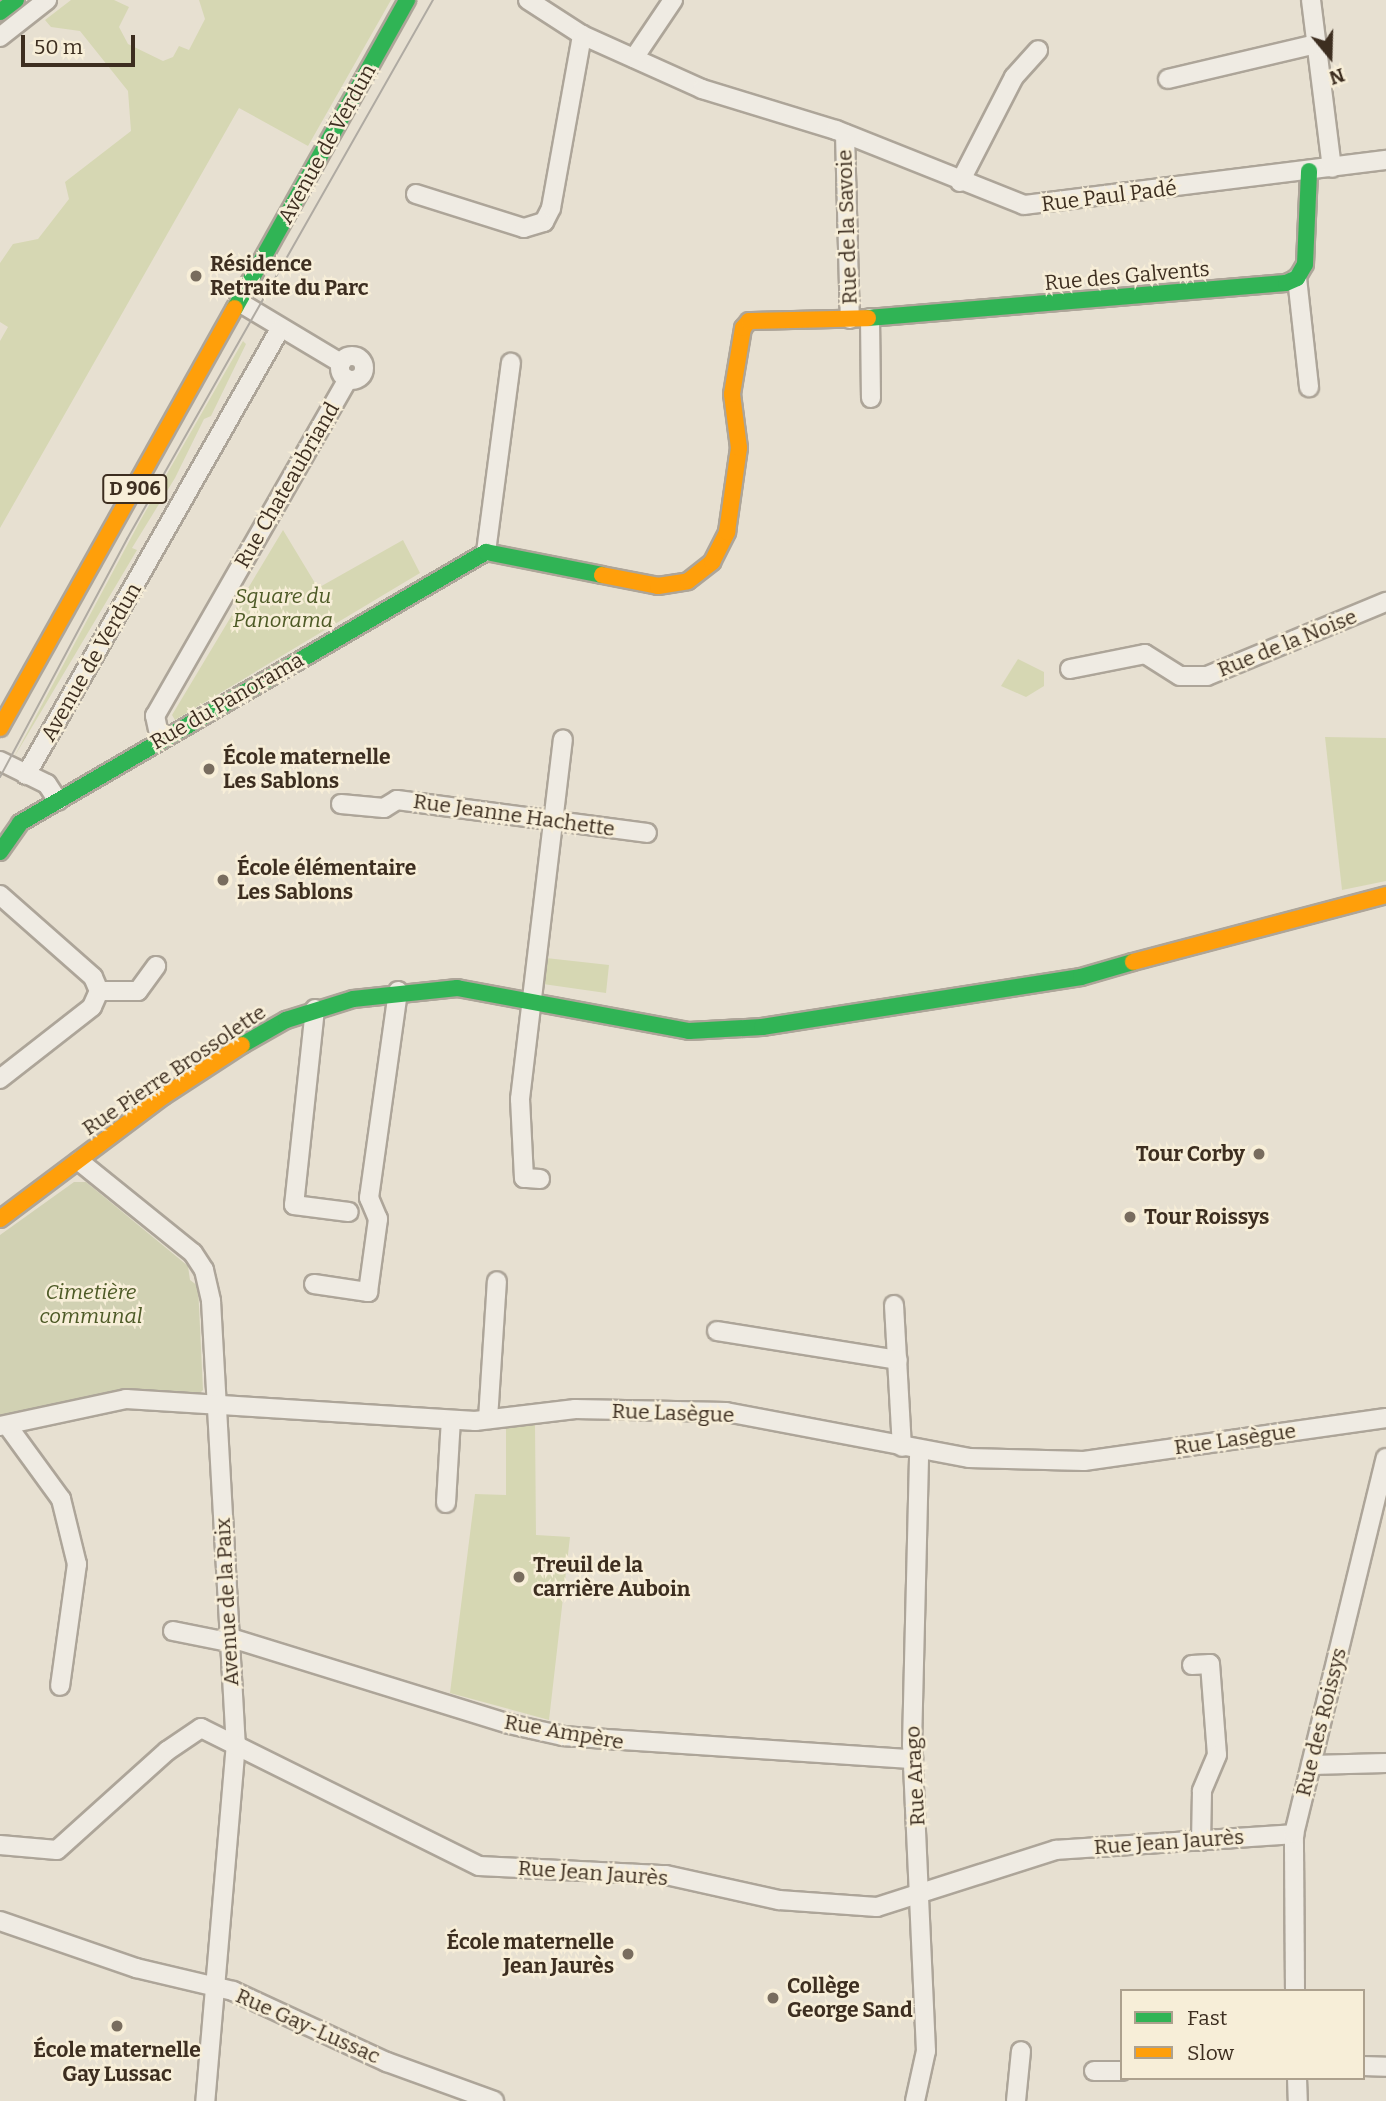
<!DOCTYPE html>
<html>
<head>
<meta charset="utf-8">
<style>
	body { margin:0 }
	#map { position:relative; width:1386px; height:2101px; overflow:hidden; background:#e7e0d1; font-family:Bitter,serif }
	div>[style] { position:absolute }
	.green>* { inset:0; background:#d6d7b3 }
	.cemetery>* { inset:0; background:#d1d1b3 }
	.roads { filter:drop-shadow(2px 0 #ada599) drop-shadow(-2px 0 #ada599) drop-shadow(0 2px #ada599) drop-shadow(0 -2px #ada599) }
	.street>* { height:18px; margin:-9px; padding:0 9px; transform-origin:9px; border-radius:9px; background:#efebe3 }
	.street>.ring { margin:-9px; padding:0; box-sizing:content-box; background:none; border:18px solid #efebe3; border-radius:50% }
	.fast>* { height:16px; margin:-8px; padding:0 8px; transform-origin:8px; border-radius:8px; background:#30b455 }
	.slow>* { height:16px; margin:-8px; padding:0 8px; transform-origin:8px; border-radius:8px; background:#ff9f0a }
	.tram>* { height:2px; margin:-1px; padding:0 1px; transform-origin:1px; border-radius:1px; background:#afaaa2 }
	.dots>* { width:19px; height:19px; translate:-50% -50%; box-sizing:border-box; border:4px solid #f7eed8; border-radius:50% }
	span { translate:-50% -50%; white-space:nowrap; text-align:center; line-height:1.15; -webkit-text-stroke:5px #f7eed8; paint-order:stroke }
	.shield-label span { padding:2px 5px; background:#f7eed8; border:2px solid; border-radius:5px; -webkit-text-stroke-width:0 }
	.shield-label { font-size:19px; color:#3d2e20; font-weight:700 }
	.street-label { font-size:21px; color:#3d2e20 }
	.poi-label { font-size:21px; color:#3d2e20; font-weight:700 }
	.left { translate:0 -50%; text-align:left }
	.right { translate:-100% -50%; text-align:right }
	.park-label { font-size:21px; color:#4d5a26; font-style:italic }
	.legend { position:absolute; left:1120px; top:1989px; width:245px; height:91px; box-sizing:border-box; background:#f7eed8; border:2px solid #ada18e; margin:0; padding:9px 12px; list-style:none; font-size:21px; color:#3d2e20 }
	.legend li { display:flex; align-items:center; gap:14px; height:35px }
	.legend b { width:35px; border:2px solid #ada18e }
	.north { position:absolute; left:1295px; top:21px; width:70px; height:70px; -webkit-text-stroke:5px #f7eed8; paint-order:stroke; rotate:161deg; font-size:19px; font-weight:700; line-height:28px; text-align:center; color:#3d2e20 }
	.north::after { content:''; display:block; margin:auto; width:24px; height:32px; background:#3d2e20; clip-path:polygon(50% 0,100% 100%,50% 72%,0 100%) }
	.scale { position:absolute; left:21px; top:35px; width:114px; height:32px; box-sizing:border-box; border:4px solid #3d2e20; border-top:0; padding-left:9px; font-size:21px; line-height:24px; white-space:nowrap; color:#3d2e20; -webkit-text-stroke:5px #f7eed8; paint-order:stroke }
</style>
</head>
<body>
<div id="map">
	<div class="green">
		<div style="clip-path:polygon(71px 0,114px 0,129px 7px,119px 27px,128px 44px,163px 61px,173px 57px,179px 46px,189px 50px,205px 19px,199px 0,391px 0,308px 146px,239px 108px,0 528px,0 341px,8px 327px,0 322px,0 263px,13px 244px,38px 239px,69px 199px,65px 182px,131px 131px,128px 91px,80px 31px,51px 27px,45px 20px)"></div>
		<div style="clip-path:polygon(243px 341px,246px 344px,211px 416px,204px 419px,175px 478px,132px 548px,137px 550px,13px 759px,140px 521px)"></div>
		<div style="clip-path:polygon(283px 530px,318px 588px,403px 540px,420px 573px,175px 720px,172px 715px)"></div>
		<div style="clip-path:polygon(1018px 659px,1044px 672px,1044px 686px,1026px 697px,1001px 686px)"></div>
		<div style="clip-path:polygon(1325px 737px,1386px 738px,1386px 881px,1342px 890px)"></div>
		<div style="clip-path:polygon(546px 958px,609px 965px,606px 993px,543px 984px)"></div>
		<div style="clip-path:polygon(535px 1424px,536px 1535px,570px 1537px,549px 1720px,450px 1693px,475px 1494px,506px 1495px,506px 1427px)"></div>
	</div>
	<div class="cemetery">
		<div style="clip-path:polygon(74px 1182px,86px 1182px,188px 1266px,190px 1280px,198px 1286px,203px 1390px,197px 1396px,0 1417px,0 1235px)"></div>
	</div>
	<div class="roads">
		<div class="street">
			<div style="left:528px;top:0;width:64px;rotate:32.9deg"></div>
			<div style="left:582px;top:35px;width:132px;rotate:24.2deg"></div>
			<div style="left:702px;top:89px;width:140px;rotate:17deg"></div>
			<div style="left:836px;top:130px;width:202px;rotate:21.7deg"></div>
			<div style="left:1024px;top:205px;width:365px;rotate:-7.1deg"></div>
			<div style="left:1311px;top:0;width:169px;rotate:82.9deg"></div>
			<div style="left:0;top:37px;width:60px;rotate:-38.2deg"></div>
			<div style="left:634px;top:58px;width:70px;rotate:-56.1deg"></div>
			<div style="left:1168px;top:79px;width:152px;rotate:-13.3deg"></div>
			<div style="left:845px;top:134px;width:185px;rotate:88.5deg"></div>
			<div style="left:960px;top:182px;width:118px;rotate:-62.8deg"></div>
			<div style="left:1014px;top:77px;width:36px;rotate:-48deg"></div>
			<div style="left:416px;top:194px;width:113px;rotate:17.5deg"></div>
			<div style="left:524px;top:228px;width:21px;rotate:-17deg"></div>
			<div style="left:544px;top:222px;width:16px;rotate:-63deg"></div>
			<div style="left:551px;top:208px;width:176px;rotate:-79.8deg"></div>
			<div style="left:1297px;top:278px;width:110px;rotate:83.7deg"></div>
			<div style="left:239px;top:302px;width:119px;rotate:30.9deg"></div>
			<div style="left:870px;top:318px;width:80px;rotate:89.3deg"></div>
			<div class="ring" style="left:340px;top:356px;width:6px;height:6px"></div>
			<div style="left:486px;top:552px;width:191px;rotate:-82.5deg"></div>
			<div style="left:1070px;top:669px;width:76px;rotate:-11.3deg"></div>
			<div style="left:1145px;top:654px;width:41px;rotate:32.2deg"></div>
			<div style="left:1180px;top:676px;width:27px"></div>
			<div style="left:1207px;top:676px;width:194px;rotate:-22.5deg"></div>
			<div style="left:160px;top:739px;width:24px;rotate:-102deg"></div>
			<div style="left:155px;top:716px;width:388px;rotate:-60.2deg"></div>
			<div style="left:0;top:761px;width:52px;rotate:26.1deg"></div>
			<div style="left:47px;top:784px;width:20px;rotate:57deg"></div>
			<div style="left:26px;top:775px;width:513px;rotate:-60.34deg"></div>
			<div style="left:341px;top:804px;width:43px;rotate:5.3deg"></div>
			<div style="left:384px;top:808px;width:15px;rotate:-32deg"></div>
			<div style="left:397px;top:800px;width:252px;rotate:7.5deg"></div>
			<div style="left:0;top:895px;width:124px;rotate:41.4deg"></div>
			<div style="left:93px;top:977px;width:15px;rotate:67deg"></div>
			<div style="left:99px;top:991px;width:17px;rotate:114deg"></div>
			<div style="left:92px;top:1007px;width:117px;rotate:142deg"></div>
			<div style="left:99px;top:991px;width:39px"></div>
			<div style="left:138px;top:991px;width:31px;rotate:-54deg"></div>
			<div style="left:315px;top:1009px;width:197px;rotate:96.1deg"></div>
			<div style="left:294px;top:1205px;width:55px;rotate:7.3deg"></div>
			<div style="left:79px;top:1161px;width:146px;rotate:38.9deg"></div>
			<div style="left:193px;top:1253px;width:20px;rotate:57deg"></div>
			<div style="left:204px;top:1270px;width:32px;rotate:77deg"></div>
			<div style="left:211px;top:1301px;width:443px;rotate:86.8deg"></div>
			<div style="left:236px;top:1743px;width:359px;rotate:94.9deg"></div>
			<div style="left:540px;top:1179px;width:16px;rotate:-176deg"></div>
			<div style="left:524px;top:1178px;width:79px;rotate:-92.9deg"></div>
			<div style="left:520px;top:1099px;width:362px;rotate:-83.2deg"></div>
			<div style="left:314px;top:1284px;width:55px;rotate:8.4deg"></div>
			<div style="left:368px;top:1292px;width:74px;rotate:-82.2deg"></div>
			<div style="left:378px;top:1219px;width:23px;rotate:-113deg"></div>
			<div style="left:369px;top:1198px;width:209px;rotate:-82deg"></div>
			<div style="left:894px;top:1305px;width:142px;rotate:86.8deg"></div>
			<div style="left:717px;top:1331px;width:183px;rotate:9.1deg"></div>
			<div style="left:488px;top:1419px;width:138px;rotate:-86.3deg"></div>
			<div style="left:7px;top:1425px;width:92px;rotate:53.9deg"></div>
			<div style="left:61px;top:1499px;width:67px;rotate:76.2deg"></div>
			<div style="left:77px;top:1564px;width:123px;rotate:97.9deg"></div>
			<div style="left:0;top:1426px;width:129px;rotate:-12.1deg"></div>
			<div style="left:126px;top:1399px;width:350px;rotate:3.6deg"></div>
			<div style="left:475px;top:1421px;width:101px;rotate:-6.8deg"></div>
			<div style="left:575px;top:1409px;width:151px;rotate:1.1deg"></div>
			<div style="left:726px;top:1412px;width:247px;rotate:10.7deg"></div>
			<div style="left:969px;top:1458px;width:115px;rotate:1.5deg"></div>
			<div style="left:1084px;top:1461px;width:305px;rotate:-8.1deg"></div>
			<div style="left:446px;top:1503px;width:83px;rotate:-86.6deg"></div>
			<div style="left:173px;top:1631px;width:56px;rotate:11.3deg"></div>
			<div style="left:228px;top:1637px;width:294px;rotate:17.2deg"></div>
			<div style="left:509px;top:1724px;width:55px;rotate:12.5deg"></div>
			<div style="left:563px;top:1736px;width:351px;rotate:3.8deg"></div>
			<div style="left:1192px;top:1665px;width:18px;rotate:-3deg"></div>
			<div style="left:1210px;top:1664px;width:91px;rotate:85.6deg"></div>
			<div style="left:1217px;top:1755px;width:39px;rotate:113deg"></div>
			<div style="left:1202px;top:1791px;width:50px;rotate:91.1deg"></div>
			<div style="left:1311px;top:1765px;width:75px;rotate:-1.5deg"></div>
			<div style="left:0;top:1845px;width:57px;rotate:5deg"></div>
			<div style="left:57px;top:1850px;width:148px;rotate:-42deg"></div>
			<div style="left:167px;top:1751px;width:41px;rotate:-34.1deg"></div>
			<div style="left:201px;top:1728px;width:310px;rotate:26.4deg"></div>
			<div style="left:479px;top:1866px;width:187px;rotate:2.8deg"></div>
			<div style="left:666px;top:1875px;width:116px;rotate:12.5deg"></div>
			<div style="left:779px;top:1900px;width:98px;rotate:4.1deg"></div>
			<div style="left:877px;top:1907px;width:188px;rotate:-17.7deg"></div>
			<div style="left:1056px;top:1850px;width:239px;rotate:-3.8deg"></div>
			<div style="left:0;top:1921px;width:144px;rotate:19.1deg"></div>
			<div style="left:136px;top:1968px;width:100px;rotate:13.3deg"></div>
			<div style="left:233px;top:1991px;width:170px;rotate:24.8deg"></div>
			<div style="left:387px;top:2062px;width:114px;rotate:20deg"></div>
			<div style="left:1295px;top:1991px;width:157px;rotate:-90.4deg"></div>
			<div style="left:1294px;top:1834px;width:387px;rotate:-76.3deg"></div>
			<div style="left:1363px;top:2066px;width:23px;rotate:2deg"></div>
			<div style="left:1094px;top:2071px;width:28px"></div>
			<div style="left:1297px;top:2078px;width:23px;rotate:88deg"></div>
			<div style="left:915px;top:2101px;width:51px;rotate:-77.6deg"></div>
			<div style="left:926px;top:2051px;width:306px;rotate:-92.6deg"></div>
			<div style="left:912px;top:1745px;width:295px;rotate:-88.6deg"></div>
			<div style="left:1016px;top:2101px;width:50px;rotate:-84.3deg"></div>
		</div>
		<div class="fast">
			<div style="left:0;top:12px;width:20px;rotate:-37deg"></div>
			<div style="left:235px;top:308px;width:353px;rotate:-60.8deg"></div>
			<div style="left:868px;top:318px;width:419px;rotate:-4.8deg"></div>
			<div style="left:1286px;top:283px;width:12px;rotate:-24deg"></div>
			<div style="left:1297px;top:278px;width:16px;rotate:-60deg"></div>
			<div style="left:1305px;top:264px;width:93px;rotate:-87.5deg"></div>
			<div style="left:0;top:852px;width:35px;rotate:-55deg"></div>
			<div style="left:20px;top:823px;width:539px;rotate:-30.18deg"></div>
			<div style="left:486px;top:552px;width:118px;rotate:11.2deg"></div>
			<div style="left:242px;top:1045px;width:51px;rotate:-29.6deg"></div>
			<div style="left:286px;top:1020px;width:70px;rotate:-17.4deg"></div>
			<div style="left:353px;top:999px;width:105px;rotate:-6deg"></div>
			<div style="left:457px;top:988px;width:236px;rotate:10.5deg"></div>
			<div style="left:689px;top:1031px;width:73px;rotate:-3.1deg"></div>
			<div style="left:762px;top:1027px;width:323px;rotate:-8.9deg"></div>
			<div style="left:1081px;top:977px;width:54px;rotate:-16.1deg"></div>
		</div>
		<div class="slow">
			<div style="left:602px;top:575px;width:57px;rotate:11.1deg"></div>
			<div style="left:658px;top:586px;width:30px;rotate:-9deg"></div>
			<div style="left:688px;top:581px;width:31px;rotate:-38deg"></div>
			<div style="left:712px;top:562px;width:34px;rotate:-63deg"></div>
			<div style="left:727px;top:532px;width:85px;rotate:-81.9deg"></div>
			<div style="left:739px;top:448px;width:54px;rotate:-97.4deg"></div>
			<div style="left:732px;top:394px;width:67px;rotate:-80.5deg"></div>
			<div style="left:743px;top:328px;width:9px;rotate:-49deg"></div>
			<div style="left:749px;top:321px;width:119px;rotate:-1.4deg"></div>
			<div style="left:0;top:728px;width:481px;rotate:-60.8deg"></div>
			<div style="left:1133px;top:962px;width:262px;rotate:-14.8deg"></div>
			<div style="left:0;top:1219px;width:205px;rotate:-36.9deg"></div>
			<div style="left:164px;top:1096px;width:93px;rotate:-33.2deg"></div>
		</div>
	</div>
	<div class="tram">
		<div style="left:0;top:777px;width:270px;rotate:-61.9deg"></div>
		<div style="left:127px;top:539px;width:620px;rotate:-60.42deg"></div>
	</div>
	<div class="dots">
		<div style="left:196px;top:276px;background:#786c5e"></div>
		<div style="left:209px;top:769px;background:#786c5e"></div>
		<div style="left:223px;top:880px;background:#786c5e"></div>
		<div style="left:1259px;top:1154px;background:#786c5e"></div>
		<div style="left:1130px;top:1217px;background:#786c5e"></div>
		<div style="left:519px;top:1577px;background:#786c5e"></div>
		<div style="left:628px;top:1954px;background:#786c5e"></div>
		<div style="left:773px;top:1998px;background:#786c5e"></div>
		<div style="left:117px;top:2026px;background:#786c5e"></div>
	</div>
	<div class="shield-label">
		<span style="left:135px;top:489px">D 906</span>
	</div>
	<div class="street-label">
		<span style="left:327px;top:144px;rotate:-61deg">Avenue de Verdun</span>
		<span style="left:1109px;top:196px;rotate:-7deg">Rue Paul Padé</span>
		<span style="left:847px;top:227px;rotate:-92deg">Rue de la Savoie</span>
		<span style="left:1127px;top:276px;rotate:-5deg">Rue des Galvents</span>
		<span style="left:287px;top:485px;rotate:-60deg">Rue Chateaubriand</span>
		<span style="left:1287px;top:643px;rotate:-22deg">Rue de la Noise</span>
		<span style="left:91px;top:662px;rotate:-60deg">Avenue de Verdun</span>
		<span style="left:227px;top:701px;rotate:-30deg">Rue du Panorama</span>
		<span style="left:514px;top:815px;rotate:8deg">Rue Jeanne Hachette</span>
		<span style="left:174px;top:1070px;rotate:-34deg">Rue Pierre Brossolette</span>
		<span style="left:673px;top:1413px;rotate:2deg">Rue Lasègue</span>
		<span style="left:1235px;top:1439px;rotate:-8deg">Rue Lasègue</span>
		<span style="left:227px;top:1602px;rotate:-93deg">Avenue de la Paix</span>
		<span style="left:1321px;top:1722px;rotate:-76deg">Rue des Roissys</span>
		<span style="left:564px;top:1732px;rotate:10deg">Rue Ampère</span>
		<span style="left:915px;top:1776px;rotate:-93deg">Rue Arago</span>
		<span style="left:1169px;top:1842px;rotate:-4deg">Rue Jean Jaurès</span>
		<span style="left:593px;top:1873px;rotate:4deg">Rue Jean Jaurès</span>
		<span style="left:308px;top:2026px;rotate:24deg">Rue Gay-Lussac</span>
	</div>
	<div class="poi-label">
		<span class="left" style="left:210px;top:276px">Résidence<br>Retraite du Parc</span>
		<span class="left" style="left:223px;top:769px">École maternelle<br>Les Sablons</span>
		<span class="left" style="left:237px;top:880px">École élémentaire<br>Les Sablons</span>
		<span class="right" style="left:1245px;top:1154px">Tour Corby</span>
		<span class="left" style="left:1144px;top:1217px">Tour Roissys</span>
		<span class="left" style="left:533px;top:1577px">Treuil de la<br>carrière Auboin</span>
		<span class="right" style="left:614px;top:1954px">École maternelle<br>Jean Jaurès</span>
		<span class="left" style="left:787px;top:1998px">Collège<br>George Sand</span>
		<span style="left:117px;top:2062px">École maternelle<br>Gay Lussac</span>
	</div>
	<div class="park-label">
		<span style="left:283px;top:608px">Square du<br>Panorama</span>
		<span style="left:91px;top:1304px">Cimetière<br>communal</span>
	</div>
	<ul class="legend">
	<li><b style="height:9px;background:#30b455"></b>Fast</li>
	<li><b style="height:9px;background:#ff9f0a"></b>Slow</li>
	</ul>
	<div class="north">N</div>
	<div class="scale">50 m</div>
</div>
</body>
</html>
